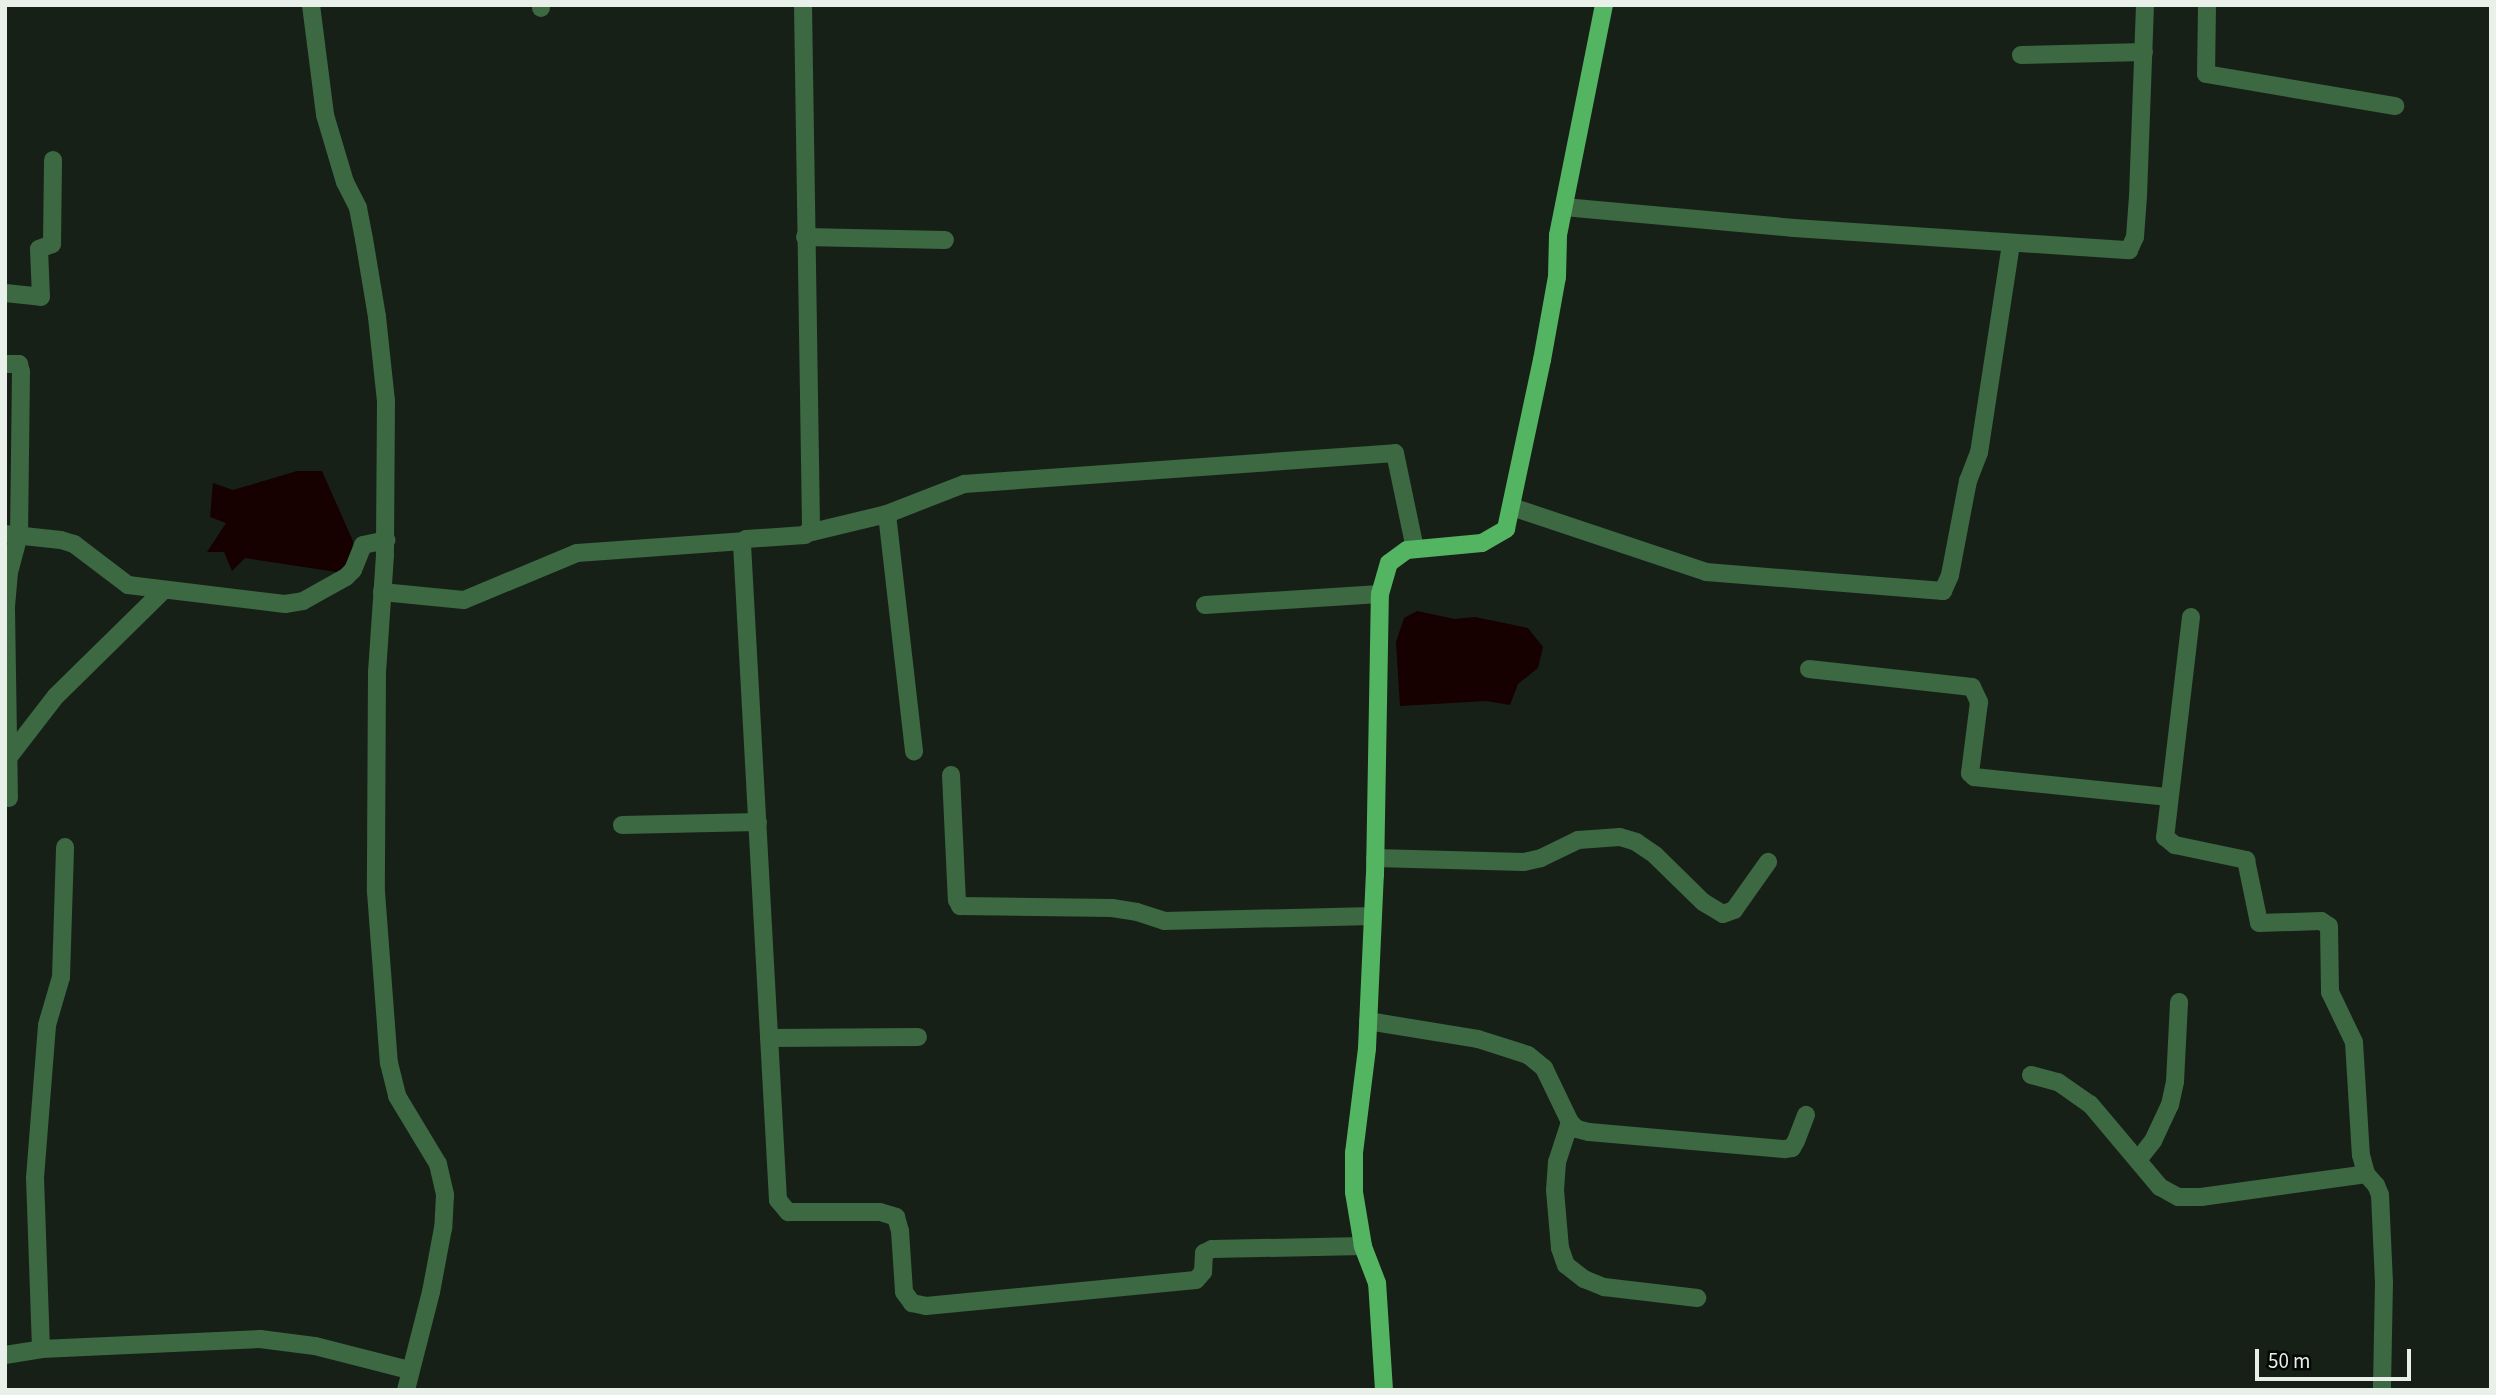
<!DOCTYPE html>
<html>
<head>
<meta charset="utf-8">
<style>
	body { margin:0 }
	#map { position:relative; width:2496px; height:1395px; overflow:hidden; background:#172017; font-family:"Source Sans 3",sans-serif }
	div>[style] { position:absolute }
	.water>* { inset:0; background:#160000 }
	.minor>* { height:18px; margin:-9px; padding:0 9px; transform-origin:9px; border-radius:9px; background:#3c6842 }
	.major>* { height:18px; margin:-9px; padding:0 9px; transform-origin:9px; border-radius:9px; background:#53b462 }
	span { translate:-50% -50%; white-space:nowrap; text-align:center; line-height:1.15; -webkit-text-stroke:7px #050906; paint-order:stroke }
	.frame { position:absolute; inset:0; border:7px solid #e9efe9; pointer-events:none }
	.scale { position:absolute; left:2255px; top:1349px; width:156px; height:32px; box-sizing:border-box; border:4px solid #e9efe9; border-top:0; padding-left:9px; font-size:21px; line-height:24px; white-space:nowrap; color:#e9efe9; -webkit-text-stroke:5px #050906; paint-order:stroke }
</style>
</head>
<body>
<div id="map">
	<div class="water">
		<div style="clip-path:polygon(297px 471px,322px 471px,353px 541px,352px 565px,343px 573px,245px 558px,232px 571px,224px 552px,207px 552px,226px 523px,210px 517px,213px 483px,233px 490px)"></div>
		<div style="clip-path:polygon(1417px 611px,1455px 619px,1475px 617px,1528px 628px,1543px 647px,1538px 668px,1518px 684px,1510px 705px,1486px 701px,1400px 706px,1396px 642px,1404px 618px)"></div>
	</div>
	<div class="minor">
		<div style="left:311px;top:5px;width:111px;rotate:82.7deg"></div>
		<div style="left:325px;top:115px;width:70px;rotate:73.4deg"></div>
		<div style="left:345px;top:182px;width:29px;rotate:63deg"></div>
		<div style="left:358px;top:208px;width:32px;rotate:79deg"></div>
		<div style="left:364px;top:239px;width:79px;rotate:80.5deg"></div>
		<div style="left:377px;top:317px;width:84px;rotate:83.9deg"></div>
		<div style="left:386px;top:401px;width:154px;rotate:90.4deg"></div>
		<div style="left:385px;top:555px;width:116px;rotate:93.9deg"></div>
		<div style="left:377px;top:671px;width:221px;rotate:90.3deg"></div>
		<div style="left:376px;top:892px;width:171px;rotate:85.7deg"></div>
		<div style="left:389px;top:1063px;width:34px;rotate:76deg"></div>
		<div style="left:397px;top:1096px;width:79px;rotate:58.9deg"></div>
		<div style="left:438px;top:1164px;width:32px;rotate:77deg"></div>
		<div style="left:445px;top:1195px;width:33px;rotate:93deg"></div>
		<div style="left:443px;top:1228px;width:65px;rotate:100.6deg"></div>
		<div style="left:431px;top:1292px;width:101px;rotate:104.3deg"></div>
		<div style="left:803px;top:5px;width:523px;rotate:89.12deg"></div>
		<div style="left:811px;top:528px;width:9px;rotate:131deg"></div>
		<div style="left:805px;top:535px;width:59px;rotate:176.1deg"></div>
		<div style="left:746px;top:539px;width:6px;rotate:129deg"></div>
		<div style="left:742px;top:544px;width:657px;rotate:86.86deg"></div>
		<div style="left:778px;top:1200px;width:16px;rotate:50deg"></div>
		<div style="left:788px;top:1212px;width:92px"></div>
		<div style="left:880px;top:1212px;width:17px;rotate:17deg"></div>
		<div style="left:896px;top:1217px;width:15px;rotate:74deg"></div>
		<div style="left:900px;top:1231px;width:61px;rotate:86.2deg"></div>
		<div style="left:904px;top:1292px;width:14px;rotate:54deg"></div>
		<div style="left:912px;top:1303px;width:14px;rotate:12deg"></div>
		<div style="left:926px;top:1306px;width:271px;rotate:-5.5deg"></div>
		<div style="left:1196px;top:1280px;width:11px;rotate:-49deg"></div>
		<div style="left:1203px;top:1272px;width:19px;rotate:-87deg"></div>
		<div style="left:1204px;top:1253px;width:9px;rotate:-27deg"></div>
		<div style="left:1212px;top:1249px;width:151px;rotate:-1.1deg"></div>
		<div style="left:2207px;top:5px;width:69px;rotate:90.8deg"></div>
		<div style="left:2206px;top:74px;width:192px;rotate:9.6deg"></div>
		<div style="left:541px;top:8px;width:3px;rotate:-90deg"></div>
		<div style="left:2021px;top:55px;width:123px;rotate:-1.4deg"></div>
		<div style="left:1564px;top:207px;width:231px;rotate:5.2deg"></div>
		<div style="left:1794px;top:228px;width:336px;rotate:3.8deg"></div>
		<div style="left:2129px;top:250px;width:14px;rotate:-65deg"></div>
		<div style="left:2135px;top:237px;width:41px;rotate:-85.8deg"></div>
		<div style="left:2138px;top:196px;width:191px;rotate:-87.9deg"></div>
		<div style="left:805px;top:237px;width:140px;rotate:1.2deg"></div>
		<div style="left:5px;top:293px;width:36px;rotate:6deg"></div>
		<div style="left:41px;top:297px;width:48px;rotate:-92.4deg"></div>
		<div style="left:39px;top:249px;width:14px;rotate:-21deg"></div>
		<div style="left:52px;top:244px;width:84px;rotate:-89.3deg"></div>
		<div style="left:5px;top:364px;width:14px"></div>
		<div style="left:19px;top:364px;width:8px;rotate:76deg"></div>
		<div style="left:21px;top:372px;width:163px;rotate:90.7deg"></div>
		<div style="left:19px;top:535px;width:38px;rotate:105deg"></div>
		<div style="left:9px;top:572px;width:38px;rotate:95deg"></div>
		<div style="left:6px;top:610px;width:188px;rotate:89.1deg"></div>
		<div style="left:1512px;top:507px;width:205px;rotate:18.5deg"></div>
		<div style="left:1706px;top:572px;width:238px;rotate:4.6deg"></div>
		<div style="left:1943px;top:591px;width:17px;rotate:-66deg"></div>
		<div style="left:1950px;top:575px;width:96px;rotate:-79.2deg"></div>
		<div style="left:1968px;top:481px;width:30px;rotate:-69deg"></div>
		<div style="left:1979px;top:453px;width:210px;rotate:-81.3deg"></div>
		<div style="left:887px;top:514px;width:239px;rotate:83.5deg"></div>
		<div style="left:808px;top:533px;width:81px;rotate:-13.5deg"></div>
		<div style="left:887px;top:514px;width:83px;rotate:-21.3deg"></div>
		<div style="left:964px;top:484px;width:432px;rotate:-4.1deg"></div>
		<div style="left:1395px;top:453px;width:98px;rotate:78.2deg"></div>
		<div style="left:5px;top:534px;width:56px;rotate:6.1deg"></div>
		<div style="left:61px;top:540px;width:14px;rotate:17deg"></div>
		<div style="left:74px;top:544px;width:68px;rotate:37.2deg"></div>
		<div style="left:128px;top:585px;width:158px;rotate:6.9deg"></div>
		<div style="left:285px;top:604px;width:18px;rotate:-9deg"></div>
		<div style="left:303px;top:601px;width:49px;rotate:-29.2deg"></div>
		<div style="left:346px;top:577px;width:10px;rotate:-45deg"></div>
		<div style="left:353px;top:570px;width:27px;rotate:-68deg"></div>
		<div style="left:363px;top:545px;width:24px;rotate:-12deg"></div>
		<div style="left:382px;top:592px;width:82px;rotate:5.6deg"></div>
		<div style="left:464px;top:600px;width:122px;rotate:-22.6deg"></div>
		<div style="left:577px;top:553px;width:166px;rotate:-4.1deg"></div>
		<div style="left:1205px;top:605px;width:175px;rotate:-3.6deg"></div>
		<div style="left:2191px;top:617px;width:222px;rotate:96.7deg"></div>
		<div style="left:2165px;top:837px;width:13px;rotate:39deg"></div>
		<div style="left:2175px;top:845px;width:73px;rotate:11.9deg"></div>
		<div style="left:2246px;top:860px;width:64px;rotate:78.3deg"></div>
		<div style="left:2259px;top:923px;width:62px;rotate:-1.8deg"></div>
		<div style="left:2321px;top:921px;width:9px;rotate:32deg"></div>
		<div style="left:2329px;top:926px;width:66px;rotate:89.1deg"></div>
		<div style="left:2330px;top:992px;width:55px;rotate:64.4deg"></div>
		<div style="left:2354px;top:1042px;width:113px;rotate:86.5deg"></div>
		<div style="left:2361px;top:1155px;width:20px;rotate:75deg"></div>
		<div style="left:2366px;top:1174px;width:15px;rotate:48deg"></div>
		<div style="left:2376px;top:1185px;width:11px;rotate:68deg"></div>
		<div style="left:2380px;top:1195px;width:87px;rotate:87.4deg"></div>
		<div style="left:2384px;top:1282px;width:108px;rotate:91.1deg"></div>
		<div style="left:1809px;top:669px;width:164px;rotate:6.3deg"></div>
		<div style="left:1972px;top:687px;width:17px;rotate:65deg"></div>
		<div style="left:1979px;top:702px;width:72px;rotate:97.2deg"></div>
		<div style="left:1970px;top:773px;width:6px;rotate:45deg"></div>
		<div style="left:1974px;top:777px;width:196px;rotate:5.9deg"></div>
		<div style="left:8px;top:758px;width:78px;rotate:-52.3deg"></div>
		<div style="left:56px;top:696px;width:151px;rotate:-44.5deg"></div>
		<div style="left:951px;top:775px;width:125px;rotate:87.3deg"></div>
		<div style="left:957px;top:900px;width:7px;rotate:63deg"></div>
		<div style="left:960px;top:906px;width:152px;rotate:0.8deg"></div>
		<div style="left:1112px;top:908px;width:25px;rotate:9deg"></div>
		<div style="left:1137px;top:912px;width:28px;rotate:18deg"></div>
		<div style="left:1164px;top:921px;width:209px;rotate:-1.4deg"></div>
		<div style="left:622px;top:825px;width:136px;rotate:-1.3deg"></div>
		<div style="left:1375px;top:858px;width:149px;rotate:1.5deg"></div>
		<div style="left:1524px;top:862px;width:17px;rotate:-13deg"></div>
		<div style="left:1541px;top:858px;width:41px;rotate:-25.9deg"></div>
		<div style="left:1578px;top:840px;width:42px;rotate:-4.1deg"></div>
		<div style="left:1620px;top:837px;width:17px;rotate:17deg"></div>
		<div style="left:1636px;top:842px;width:23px;rotate:34deg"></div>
		<div style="left:1655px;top:855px;width:67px;rotate:44.4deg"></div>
		<div style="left:1703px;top:902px;width:23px;rotate:31deg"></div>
		<div style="left:1723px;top:914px;width:12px;rotate:-20deg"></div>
		<div style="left:1734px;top:910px;width:59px;rotate:-54.7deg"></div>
		<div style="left:1368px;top:1021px;width:111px;rotate:9.3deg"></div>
		<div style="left:1478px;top:1039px;width:52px;rotate:17.7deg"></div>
		<div style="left:1528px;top:1055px;width:21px;rotate:39deg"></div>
		<div style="left:1544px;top:1068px;width:60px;rotate:64.3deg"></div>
		<div style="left:1570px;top:1122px;width:10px;rotate:45deg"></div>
		<div style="left:1577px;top:1129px;width:12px;rotate:14deg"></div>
		<div style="left:1589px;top:1132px;width:197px;rotate:5deg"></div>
		<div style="left:1785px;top:1149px;width:7px;rotate:-8deg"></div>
		<div style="left:1792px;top:1148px;width:8px;rotate:-60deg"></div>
		<div style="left:1796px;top:1141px;width:28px;rotate:-69deg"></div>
		<div style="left:769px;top:1038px;width:149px;rotate:-0.4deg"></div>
		<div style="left:2031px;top:1075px;width:28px;rotate:15deg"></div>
		<div style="left:2058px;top:1082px;width:39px;rotate:35deg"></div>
		<div style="left:2090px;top:1104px;width:109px;rotate:49.9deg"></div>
		<div style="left:2160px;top:1187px;width:21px;rotate:29deg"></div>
		<div style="left:2178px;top:1197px;width:23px"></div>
		<div style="left:2201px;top:1197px;width:167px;rotate:-7.9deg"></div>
		<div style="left:1570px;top:1122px;width:42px;rotate:108deg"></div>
		<div style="left:1557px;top:1162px;width:28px;rotate:94deg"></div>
		<div style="left:1555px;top:1190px;width:58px;rotate:85.1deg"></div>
		<div style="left:1560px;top:1248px;width:18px;rotate:71deg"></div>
		<div style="left:1566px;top:1265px;width:23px;rotate:38deg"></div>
		<div style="left:1584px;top:1279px;width:22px;rotate:22deg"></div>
		<div style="left:1604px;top:1287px;width:94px;rotate:6.7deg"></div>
		<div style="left:2138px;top:1160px;width:24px;rotate:-52deg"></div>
		<div style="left:2153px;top:1141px;width:40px;rotate:-65deg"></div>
		<div style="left:2170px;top:1105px;width:24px;rotate:-78deg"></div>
		<div style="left:2175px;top:1082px;width:80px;rotate:-87.1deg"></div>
		<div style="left:41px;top:1349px;width:171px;rotate:-92deg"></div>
		<div style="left:35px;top:1178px;width:153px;rotate:-85.5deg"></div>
		<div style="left:47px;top:1025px;width:50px;rotate:-73.7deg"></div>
		<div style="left:61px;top:977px;width:130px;rotate:-88.2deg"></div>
		<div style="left:5px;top:1355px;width:36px;rotate:-9deg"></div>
		<div style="left:41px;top:1349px;width:219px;rotate:-2.6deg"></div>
		<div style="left:260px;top:1339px;width:55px;rotate:7.3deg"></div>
		<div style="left:315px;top:1346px;width:97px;rotate:14.3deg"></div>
	</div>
	<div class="major">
		<div style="left:1384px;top:1390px;width:107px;rotate:-93.7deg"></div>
		<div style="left:1377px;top:1283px;width:40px;rotate:-111deg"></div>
		<div style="left:1363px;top:1246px;width:55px;rotate:-99.5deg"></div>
		<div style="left:1354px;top:1192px;width:39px;rotate:-90deg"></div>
		<div style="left:1354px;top:1153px;width:106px;rotate:-82.9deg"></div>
		<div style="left:1367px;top:1048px;width:173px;rotate:-87.4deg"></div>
		<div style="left:1375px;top:875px;width:281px;rotate:-89deg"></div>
		<div style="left:1380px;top:594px;width:32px;rotate:-74deg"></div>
		<div style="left:1389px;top:563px;width:22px;rotate:-36deg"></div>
		<div style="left:1407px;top:550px;width:75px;rotate:-5.3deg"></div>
		<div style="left:1482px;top:543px;width:28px;rotate:-30deg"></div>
		<div style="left:1506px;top:529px;width:173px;rotate:-78deg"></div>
		<div style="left:1542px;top:360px;width:84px;rotate:-79.8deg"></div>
		<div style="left:1557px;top:277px;width:42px;rotate:-88.6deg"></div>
		<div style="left:1558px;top:235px;width:235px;rotate:-78.7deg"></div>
	</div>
	<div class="frame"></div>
	<div class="scale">50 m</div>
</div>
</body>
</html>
